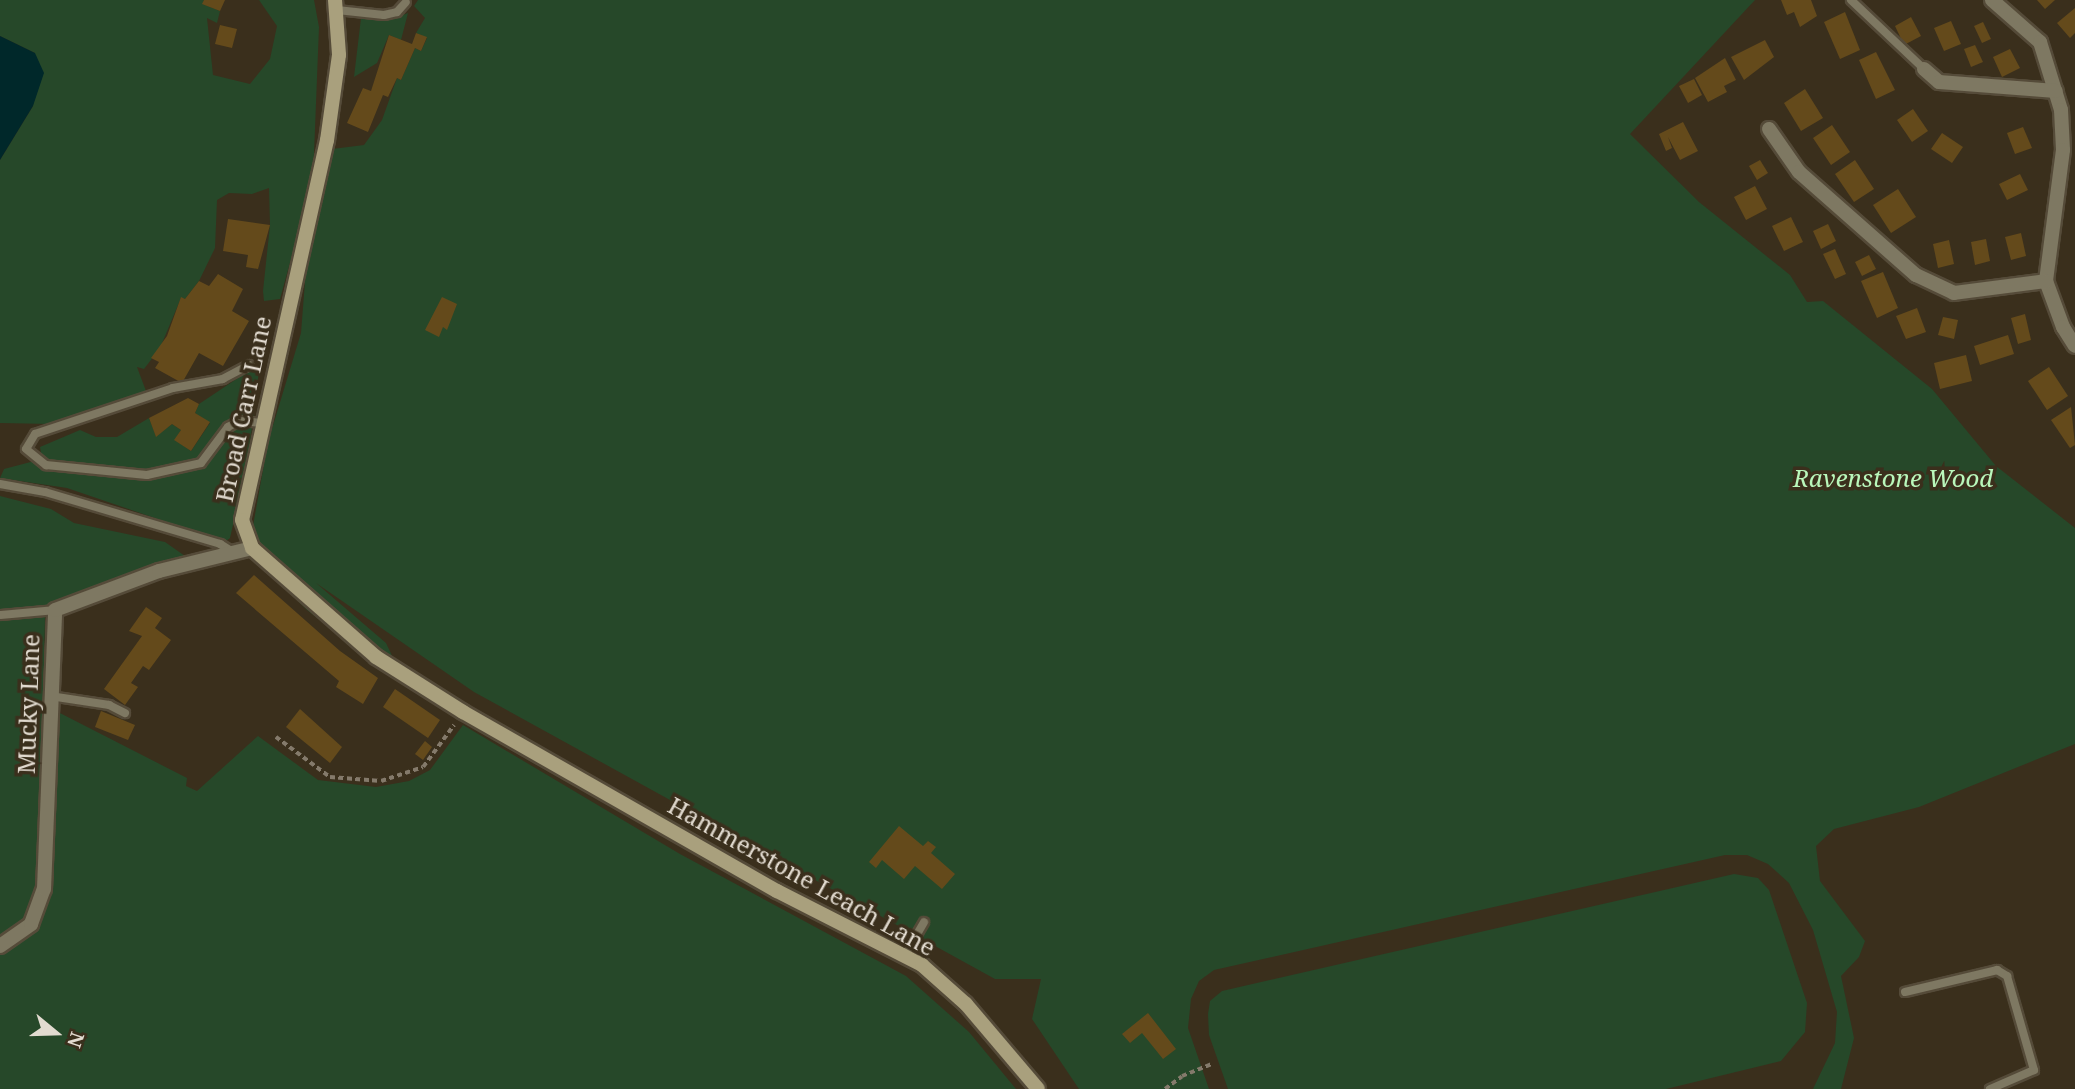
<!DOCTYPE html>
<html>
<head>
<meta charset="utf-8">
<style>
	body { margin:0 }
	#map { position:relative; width:2075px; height:1089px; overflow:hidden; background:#3a2f1c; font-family:"Noto Serif",serif }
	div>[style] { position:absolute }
	.green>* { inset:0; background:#264829 }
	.water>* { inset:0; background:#00282a }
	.building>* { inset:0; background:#644a1b }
	.path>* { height:3.5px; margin-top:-1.75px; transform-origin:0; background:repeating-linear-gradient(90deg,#847a6b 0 5px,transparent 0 8.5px) }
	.roads { filter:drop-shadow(2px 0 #554b39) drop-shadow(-2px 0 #554b39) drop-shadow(0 2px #554b39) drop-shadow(0 -2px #554b39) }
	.lane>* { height:8px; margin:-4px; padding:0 4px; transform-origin:4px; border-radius:4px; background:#7e7862 }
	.street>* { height:14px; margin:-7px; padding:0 7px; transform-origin:7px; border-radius:7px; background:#7e7862 }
	.secondary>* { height:14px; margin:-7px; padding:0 7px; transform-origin:7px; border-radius:7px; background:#a9a07d }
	span { translate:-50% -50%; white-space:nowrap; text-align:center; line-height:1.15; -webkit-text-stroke:7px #3a2f1c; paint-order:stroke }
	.street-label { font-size:24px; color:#e2dbd0 }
	.park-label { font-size:24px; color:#b9f7bb; font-style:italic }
	.north { position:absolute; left:21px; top:998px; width:70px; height:70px; -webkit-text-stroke:5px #3a2f1c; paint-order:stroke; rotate:109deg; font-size:19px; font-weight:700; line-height:28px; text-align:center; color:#e2dbd0 }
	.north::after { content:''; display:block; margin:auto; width:24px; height:32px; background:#e2dbd0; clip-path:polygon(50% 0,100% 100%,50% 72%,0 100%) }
</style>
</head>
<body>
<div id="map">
	<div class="green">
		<div style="clip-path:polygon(0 0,204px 0,203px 4px,220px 11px,217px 23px,207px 18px,213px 75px,250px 84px,270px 59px,277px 26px,259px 0,314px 0,319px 27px,313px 179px,280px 299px,264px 301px,263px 291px,270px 225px,269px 188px,252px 194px,229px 193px,217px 200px,215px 248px,199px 281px,185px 299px,181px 298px,160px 348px,144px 369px,137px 367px,146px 391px,52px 424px,0 423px,0 160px,33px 106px,35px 53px,0 36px)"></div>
		<div style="clip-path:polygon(418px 0,1755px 0,1630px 134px,1699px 202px,1790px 275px,1807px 302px,1823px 301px,1932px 389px,1996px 466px,2075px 528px,2075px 744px,1919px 807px,1834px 829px,1816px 846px,1820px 881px,1865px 941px,1859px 957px,1841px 976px,1854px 1038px,1841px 1089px,1813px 1089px,1835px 1043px,1837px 1012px,1813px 930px,1789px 883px,1768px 864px,1747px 855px,1725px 855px,1214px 970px,1199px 981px,1191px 999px,1188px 1028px,1209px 1089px,1079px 1089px,1032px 1019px,1041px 979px,995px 979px,474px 692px,316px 583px,386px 643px,396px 664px,390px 675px,307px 610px,269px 572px,251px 537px,268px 442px,301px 333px,306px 269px,332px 149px,364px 145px,382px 120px,397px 78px,401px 80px,415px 48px,421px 51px,427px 38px,416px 33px,425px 18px,414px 6px)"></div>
		<div style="clip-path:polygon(408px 13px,401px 40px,389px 35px,377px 63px,354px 77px,361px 18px,390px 20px)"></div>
		<div style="clip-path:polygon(259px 371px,248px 459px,230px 538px,225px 542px,67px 488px,0 478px,4px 469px,42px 459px,40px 447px,80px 430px,96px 437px,117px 437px,149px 418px,156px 436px,172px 424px,181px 430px,175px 440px,191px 451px,210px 423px,195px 413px,199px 404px,247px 372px)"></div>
		<div style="clip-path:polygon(0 496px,51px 509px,74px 523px,165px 542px,185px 556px,46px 606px,0 610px)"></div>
		<div style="clip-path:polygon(45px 617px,39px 895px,29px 918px,0 940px,0 621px)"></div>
		<div style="clip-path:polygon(56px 711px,187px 778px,186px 786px,197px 791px,258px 736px,318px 780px,376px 787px,409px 781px,430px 770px,463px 725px,680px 854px,906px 976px,969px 1032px,1016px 1089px,0 1089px,0 951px,32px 930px)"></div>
		<div style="clip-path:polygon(1734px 874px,1758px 878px,1769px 890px,1807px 1003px,1805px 1032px,1781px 1061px,1666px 1089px,1228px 1089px,1209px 1035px,1208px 1014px,1210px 1001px,1222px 991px)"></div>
	</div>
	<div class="water">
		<div style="clip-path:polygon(0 36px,35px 53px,44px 73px,33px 106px,0 160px)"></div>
	</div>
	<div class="building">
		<div style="clip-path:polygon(204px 0,225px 0,220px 11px,202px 4px)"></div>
		<div style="clip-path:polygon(1781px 0,1811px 0,1817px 16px,1800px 27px,1794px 12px,1787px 15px)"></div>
		<div style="clip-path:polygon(2037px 0,2055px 0,2045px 9px)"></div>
		<div style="clip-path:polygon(2075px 8px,2075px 33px,2070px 38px,2057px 23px)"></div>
		<div style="clip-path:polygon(1845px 12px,1860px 50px,1840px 59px,1824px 22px)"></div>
		<div style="clip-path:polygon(1911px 17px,1921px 36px,1904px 45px,1895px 26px)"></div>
		<div style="clip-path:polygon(1951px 21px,1961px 44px,1944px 51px,1934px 28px)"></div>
		<div style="clip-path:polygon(1983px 22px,1991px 39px,1982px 43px,1974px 26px)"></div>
		<div style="clip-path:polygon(220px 25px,237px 29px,232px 48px,215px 44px)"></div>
		<div style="clip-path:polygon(416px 33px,427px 37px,421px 51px,415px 48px,401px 80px,397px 78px,388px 97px,383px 95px,368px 132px,347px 123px,363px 88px,371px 91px,389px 35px,412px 44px)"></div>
		<div style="clip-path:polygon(1765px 40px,1774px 57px,1744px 80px,1731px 57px)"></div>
		<div style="clip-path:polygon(1975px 45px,1983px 62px,1971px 67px,1964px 49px)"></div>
		<div style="clip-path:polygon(2010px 49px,2020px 68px,2002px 77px,1993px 57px)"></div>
		<div style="clip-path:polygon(1876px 52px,1895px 90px,1876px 99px,1859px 60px)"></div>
		<div style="clip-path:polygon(1725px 58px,1736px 80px,1724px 86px,1727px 92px,1708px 102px,1695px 78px)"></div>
		<div style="clip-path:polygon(1694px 79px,1702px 95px,1688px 103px,1679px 86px)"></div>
		<div style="clip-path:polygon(1805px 89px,1823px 118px,1801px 131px,1784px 103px)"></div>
		<div style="clip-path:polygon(1913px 109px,1928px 131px,1912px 142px,1897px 120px)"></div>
		<div style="clip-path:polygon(1683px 122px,1698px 151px,1680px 160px,1668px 137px,1672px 148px,1666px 151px,1659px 134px)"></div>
		<div style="clip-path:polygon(1832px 125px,1850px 152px,1831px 165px,1813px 138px)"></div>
		<div style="clip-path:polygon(2023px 127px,2032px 148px,2015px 154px,2007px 133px)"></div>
		<div style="clip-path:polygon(1942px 133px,1963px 147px,1952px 163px,1931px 149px)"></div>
		<div style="clip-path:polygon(1760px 160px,1768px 173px,1757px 180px,1749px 166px)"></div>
		<div style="clip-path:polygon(1855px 160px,1874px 189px,1854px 202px,1835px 174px)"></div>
		<div style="clip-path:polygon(2020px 174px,2028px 190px,2007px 200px,1999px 184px)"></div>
		<div style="clip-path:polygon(1755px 186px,1767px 209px,1746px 220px,1734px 197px)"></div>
		<div style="clip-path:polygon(1898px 189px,1916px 217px,1891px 233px,1873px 205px)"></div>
		<div style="clip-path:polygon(1791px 217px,1803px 242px,1784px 251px,1772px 226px)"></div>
		<div style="clip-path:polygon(228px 219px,270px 225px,258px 269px,246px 267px,248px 255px,223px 251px)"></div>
		<div style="clip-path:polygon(1828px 224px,1836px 241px,1821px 249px,1813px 231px)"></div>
		<div style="clip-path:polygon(2021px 233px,2026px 256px,2011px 260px,2005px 237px)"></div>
		<div style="clip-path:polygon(1986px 239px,1990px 261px,1975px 265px,1971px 242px)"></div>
		<div style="clip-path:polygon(1949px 240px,1954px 264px,1938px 268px,1933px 244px)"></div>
		<div style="clip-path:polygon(1835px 249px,1846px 274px,1835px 279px,1823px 254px)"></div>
		<div style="clip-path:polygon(1869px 255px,1876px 269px,1862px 276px,1855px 262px)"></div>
		<div style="clip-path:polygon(1883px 272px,1898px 308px,1877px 318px,1861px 281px)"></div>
		<div style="clip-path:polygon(218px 274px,243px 289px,232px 311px,249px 321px,223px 366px,199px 353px,182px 383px,155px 368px,159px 362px,151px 358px,167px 336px,181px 297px,185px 299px,199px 281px,209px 286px)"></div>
		<div style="clip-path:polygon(442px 297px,457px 304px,447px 330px,443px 327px,439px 337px,425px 330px)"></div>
		<div style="clip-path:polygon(1917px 308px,1926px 332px,1906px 339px,1896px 316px)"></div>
		<div style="clip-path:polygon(2025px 314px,2031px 340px,2018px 344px,2011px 318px)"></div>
		<div style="clip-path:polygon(1943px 317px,1958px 320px,1954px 339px,1938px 335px)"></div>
		<div style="clip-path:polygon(2008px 335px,2014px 354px,1980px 365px,1974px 346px)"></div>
		<div style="clip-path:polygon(1966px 355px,1972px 381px,1940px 389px,1934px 363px)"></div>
		<div style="clip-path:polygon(2049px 367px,2068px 396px,2047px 410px,2028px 381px)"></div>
		<div style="clip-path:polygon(188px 398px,199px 404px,195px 413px,210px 422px,191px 451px,174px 440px,181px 430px,172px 424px,156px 437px,149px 418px)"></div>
		<div style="clip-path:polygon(2071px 407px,2075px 445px,2070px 448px,2051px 420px)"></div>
		<div style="clip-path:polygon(254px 575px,340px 651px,378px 678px,363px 704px,336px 687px,339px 681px,236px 593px)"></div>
		<div style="clip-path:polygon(146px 607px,162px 618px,155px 628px,171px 640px,149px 670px,143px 666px,131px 683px,138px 687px,125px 705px,104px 689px,142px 636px,129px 631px)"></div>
		<div style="clip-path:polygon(395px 689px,440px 720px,428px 738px,383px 707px)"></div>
		<div style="clip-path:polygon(300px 709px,342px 747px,330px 763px,286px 727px)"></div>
		<div style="clip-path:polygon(101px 711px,135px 725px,128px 740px,95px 727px)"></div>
		<div style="clip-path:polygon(425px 741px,432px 747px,423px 760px,415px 754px)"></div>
		<div style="clip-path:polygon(899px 826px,923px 846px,928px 841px,936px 847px,931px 853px,955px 874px,942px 889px,915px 866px,904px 879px,882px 860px,876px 868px,869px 862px)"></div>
		<div style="clip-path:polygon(1148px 1013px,1176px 1049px,1163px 1059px,1142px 1033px,1130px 1043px,1122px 1034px)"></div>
	</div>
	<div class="path">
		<div style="left:276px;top:737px;width:67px;rotate:36.5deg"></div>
		<div style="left:330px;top:777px;width:51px;rotate:4.5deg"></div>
		<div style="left:381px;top:781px;width:44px;rotate:-18.4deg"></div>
		<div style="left:423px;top:767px;width:52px;rotate:-53.6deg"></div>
		<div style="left:1165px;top:1089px;width:21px;rotate:-37deg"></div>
		<div style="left:1182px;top:1076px;width:31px;rotate:-22deg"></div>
	</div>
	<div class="roads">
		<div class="lane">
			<div style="left:1851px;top:0;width:100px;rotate:43.4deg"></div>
			<div style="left:337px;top:10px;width:47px;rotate:6.1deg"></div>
			<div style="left:384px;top:15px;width:13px;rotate:-13deg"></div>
			<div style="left:397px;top:12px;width:13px;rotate:-48deg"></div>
			<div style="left:249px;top:365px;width:30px;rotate:152deg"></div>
			<div style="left:223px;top:379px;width:51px;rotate:169.8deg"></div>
			<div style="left:173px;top:388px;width:145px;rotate:161.6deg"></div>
			<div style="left:35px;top:434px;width:17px;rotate:121deg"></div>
			<div style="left:26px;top:449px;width:26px;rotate:39deg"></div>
			<div style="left:46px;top:465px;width:101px;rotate:5.7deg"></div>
			<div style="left:147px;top:475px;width:55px;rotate:-12.5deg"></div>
			<div style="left:201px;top:463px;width:45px;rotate:-53.1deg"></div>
			<div style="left:228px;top:427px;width:13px;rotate:-29deg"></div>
			<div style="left:239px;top:421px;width:24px;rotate:5deg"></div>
			<div style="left:0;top:484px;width:46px;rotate:10.1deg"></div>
			<div style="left:45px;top:492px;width:183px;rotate:16.5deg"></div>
			<div style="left:220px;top:544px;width:15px;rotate:32deg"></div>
			<div style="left:0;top:615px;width:55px;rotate:-5.2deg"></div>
			<div style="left:50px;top:696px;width:60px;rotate:8.7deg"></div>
			<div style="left:109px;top:705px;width:18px;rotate:27deg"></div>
			<div style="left:905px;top:955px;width:38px;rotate:-60deg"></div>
			<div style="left:1905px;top:992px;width:95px;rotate:-13.4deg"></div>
			<div style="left:1997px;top:970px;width:12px;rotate:31deg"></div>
			<div style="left:2007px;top:976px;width:98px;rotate:74deg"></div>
			<div style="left:2034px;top:1070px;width:48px;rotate:156.6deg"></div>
		</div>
		<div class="street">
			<div style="left:1992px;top:0;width:64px;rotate:41.2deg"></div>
			<div style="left:2040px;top:42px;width:71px;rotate:72.8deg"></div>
			<div style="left:2061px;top:110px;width:40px;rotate:87.1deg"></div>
			<div style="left:2063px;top:150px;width:132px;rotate:97.4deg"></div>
			<div style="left:2046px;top:281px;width:49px;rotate:69.7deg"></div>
			<div style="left:2063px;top:327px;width:22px;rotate:58deg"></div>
			<div style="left:1924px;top:69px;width:20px;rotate:41deg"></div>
			<div style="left:1939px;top:82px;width:117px;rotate:4.4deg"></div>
			<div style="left:1769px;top:129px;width:52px;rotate:55.1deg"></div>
			<div style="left:1799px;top:172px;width:156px;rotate:41.4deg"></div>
			<div style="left:1916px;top:275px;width:42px;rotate:25.3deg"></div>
			<div style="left:1954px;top:293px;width:93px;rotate:-7.4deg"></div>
			<div style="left:0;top:946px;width:38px;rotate:-35deg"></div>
			<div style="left:31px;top:924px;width:37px;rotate:-70deg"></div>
			<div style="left:44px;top:889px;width:279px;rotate:-87.7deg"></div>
			<div style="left:55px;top:610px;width:111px;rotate:-20.6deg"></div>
			<div style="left:159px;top:571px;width:96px;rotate:-13.9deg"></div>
		</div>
		<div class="secondary">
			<div style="left:335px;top:0;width:55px;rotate:85.8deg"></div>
			<div style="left:339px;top:55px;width:86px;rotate:98deg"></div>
			<div style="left:327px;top:140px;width:389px;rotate:102.6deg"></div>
			<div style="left:242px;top:520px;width:30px;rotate:70deg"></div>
			<div style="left:252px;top:548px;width:165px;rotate:41.3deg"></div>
			<div style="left:376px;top:657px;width:103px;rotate:32.3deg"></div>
			<div style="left:463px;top:712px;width:361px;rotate:29.7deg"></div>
			<div style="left:777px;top:891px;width:163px;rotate:27deg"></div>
			<div style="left:922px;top:965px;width:59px;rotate:41.6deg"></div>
			<div style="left:966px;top:1004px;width:111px;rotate:49.7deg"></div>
		</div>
	</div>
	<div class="street-label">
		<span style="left:243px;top:409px;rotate:-78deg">Broad Carr Lane</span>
		<span style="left:28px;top:704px;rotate:-88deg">Mucky Lane</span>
		<span style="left:802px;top:876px;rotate:29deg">Hammerstone Leach Lane</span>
	</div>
	<div class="park-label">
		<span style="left:1893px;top:478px">Ravenstone Wood</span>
	</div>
	<div class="north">N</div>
</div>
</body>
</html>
